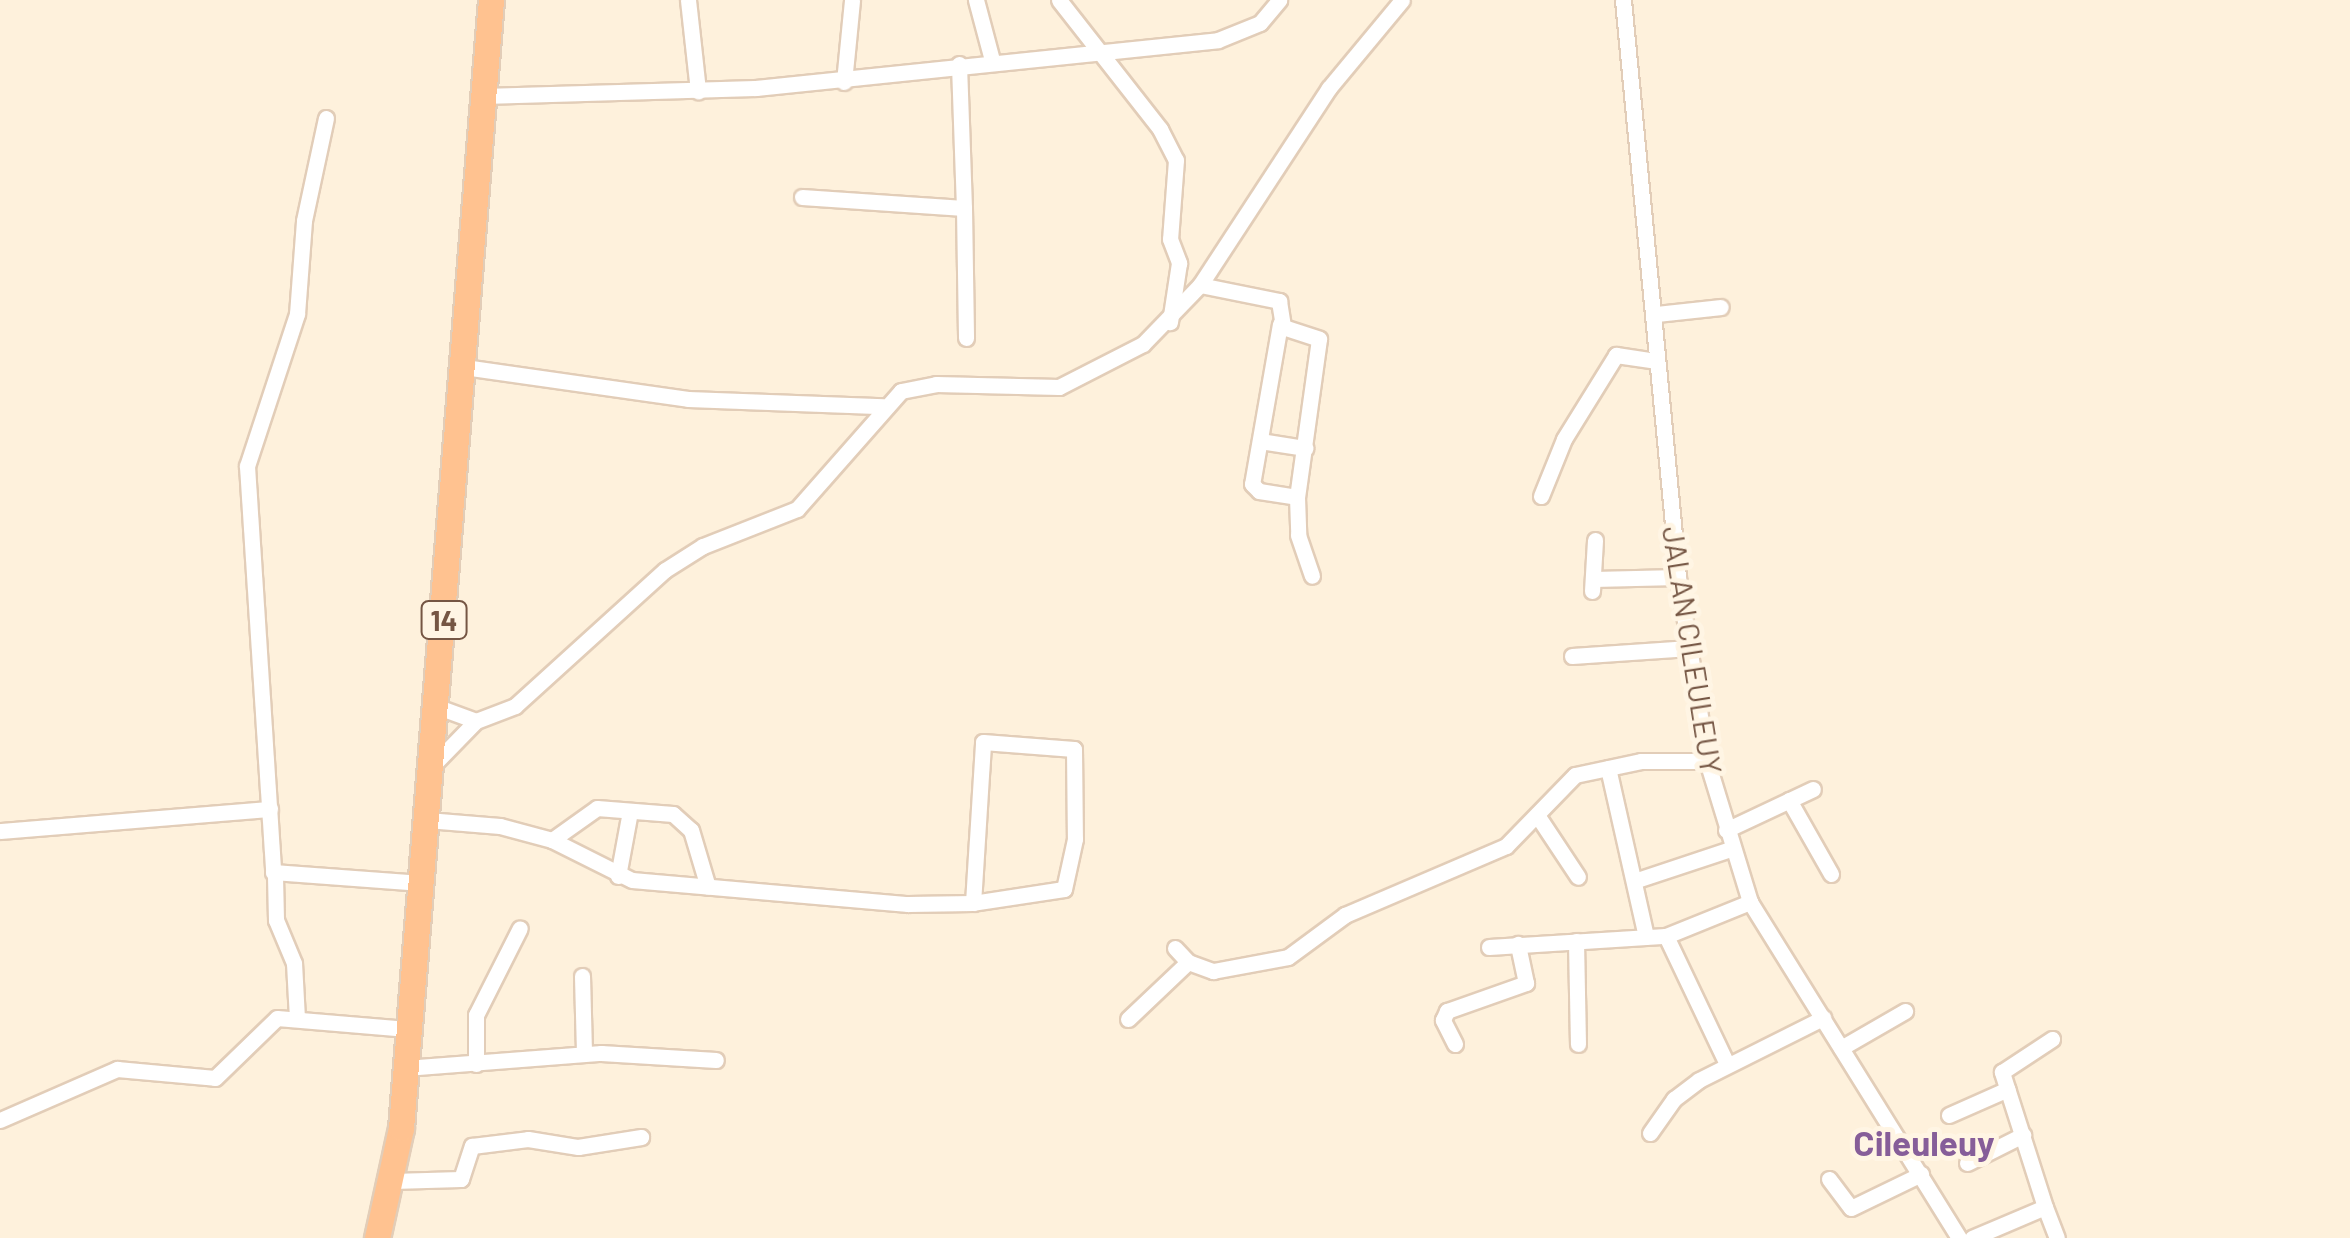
<!DOCTYPE html>
<html>
<head>
<meta charset="utf-8">
<style>
	body { margin:0 }
	#map { position:relative; width:2350px; height:1238px; overflow:hidden; background:#fef1dc; font-family:Barlow,sans-serif }
	div>[style] { position:absolute }
	.roads { filter:drop-shadow(2px 0 #e2cdb8) drop-shadow(-2px 0 #e2cdb8) drop-shadow(0 2px #e2cdb8) drop-shadow(0 -2px #e2cdb8) }
	.minor>* { height:15px; margin:-7.5px; padding:0 7.5px; transform-origin:7.5px; border-radius:7.5px; background:#fff }
	.trunk>* { height:25px; margin:-12.5px; padding:0 12.5px; transform-origin:12.5px; border-radius:12.5px; background:#ffc290 }
	span { translate:-50% -50%; white-space:nowrap; text-align:center; line-height:1.15; -webkit-text-stroke:10px #fff5e4; paint-order:stroke }
	.shield-label span { padding:2px 8px; background:#fff5e4; border:2px solid; border-radius:8px; -webkit-text-stroke-width:0 }
	.shield-label { font-size:28px; color:#755644; font-weight:700 }
	.street-label { font-size:30px; color:#755644 }
	.quarter-label { font-size:35px; color:#865e99; font-weight:700 }
</style>
</head>
<body>
<div id="map">
	<div class="roads">
		<div class="minor">
			<div style="left:688px;top:0;width:92px;rotate:83.7deg"></div>
			<div style="left:976px;top:0;width:62px;rotate:75.1deg"></div>
			<div style="left:1059px;top:0;width:164px;rotate:51.9deg"></div>
			<div style="left:1160px;top:129px;width:35px;rotate:63deg"></div>
			<div style="left:1176px;top:160px;width:79px;rotate:94.3deg"></div>
			<div style="left:1170px;top:239px;width:26px;rotate:69deg"></div>
			<div style="left:1179px;top:263px;width:60px;rotate:98.7deg"></div>
			<div style="left:1623px;top:0;width:580px;rotate:84.55deg"></div>
			<div style="left:1678px;top:577px;width:186px;rotate:81deg"></div>
			<div style="left:1707px;top:761px;width:147px;rotate:73deg"></div>
			<div style="left:1750px;top:902px;width:396px;rotate:58.1deg"></div>
			<div style="left:844px;top:82px;width:82px;rotate:-84.4deg"></div>
			<div style="left:482px;top:96px;width:274px;rotate:-1.7deg"></div>
			<div style="left:756px;top:88px;width:464px;rotate:-5.9deg"></div>
			<div style="left:1218px;top:40px;width:45px;rotate:-22deg"></div>
			<div style="left:1260px;top:23px;width:30px;rotate:-50deg"></div>
			<div style="left:326px;top:118px;width:105px;rotate:102.1deg"></div>
			<div style="left:304px;top:221px;width:93px;rotate:94.3deg"></div>
			<div style="left:297px;top:314px;width:160px;rotate:108.2deg"></div>
			<div style="left:247px;top:466px;width:407px;rotate:86.3deg"></div>
			<div style="left:273px;top:872px;width:149px;rotate:4.2deg"></div>
			<div style="left:802px;top:197px;width:162px;rotate:3.9deg"></div>
			<div style="left:964px;top:208px;width:144px;rotate:-92deg"></div>
			<div style="left:964px;top:208px;width:130px;rotate:89.1deg"></div>
			<div style="left:1200px;top:285px;width:81px;rotate:11.4deg"></div>
			<div style="left:1279px;top:301px;width:26px;rotate:81deg"></div>
			<div style="left:1283px;top:327px;width:38px;rotate:18deg"></div>
			<div style="left:1319px;top:339px;width:160px;rotate:97.9deg"></div>
			<div style="left:1297px;top:497px;width:38px;rotate:88deg"></div>
			<div style="left:1298px;top:535px;width:43px;rotate:71.1deg"></div>
			<div style="left:1657px;top:314px;width:64px;rotate:-6.2deg"></div>
			<div style="left:1280px;top:324px;width:162px;rotate:99.9deg"></div>
			<div style="left:1252px;top:484px;width:10px;rotate:45deg"></div>
			<div style="left:1259px;top:491px;width:38px;rotate:9deg"></div>
			<div style="left:464px;top:367px;width:226px;rotate:8.1deg"></div>
			<div style="left:688px;top:399px;width:195px;rotate:2.1deg"></div>
			<div style="left:1260px;top:441px;width:46px;rotate:8.8deg"></div>
			<div style="left:1541px;top:496px;width:61px;rotate:-68deg"></div>
			<div style="left:1564px;top:439px;width:99px;rotate:-58.2deg"></div>
			<div style="left:1616px;top:355px;width:40px;rotate:8.5deg"></div>
			<div style="left:1593px;top:579px;width:85px;rotate:-1.3deg"></div>
			<div style="left:1592px;top:591px;width:51px;rotate:-86.6deg"></div>
			<div style="left:1572px;top:656px;width:118px;rotate:-3.9deg"></div>
			<div style="left:438px;top:707px;width:40px;rotate:20.2deg"></div>
			<div style="left:434px;top:764px;width:60px;rotate:-45.7deg"></div>
			<div style="left:476px;top:721px;width:42px;rotate:-21deg"></div>
			<div style="left:515px;top:706px;width:202px;rotate:-42.2deg"></div>
			<div style="left:665px;top:570px;width:45px;rotate:-32.3deg"></div>
			<div style="left:703px;top:546px;width:101px;rotate:-21.5deg"></div>
			<div style="left:797px;top:509px;width:157px;rotate:-48.6deg"></div>
			<div style="left:901px;top:391px;width:36px;rotate:-11deg"></div>
			<div style="left:936px;top:384px;width:123px;rotate:1.4deg"></div>
			<div style="left:1059px;top:387px;width:94px;rotate:-27.1deg"></div>
			<div style="left:1143px;top:344px;width:82px;rotate:-46deg"></div>
			<div style="left:1200px;top:285px;width:235px;rotate:-56.8deg"></div>
			<div style="left:1329px;top:88px;width:114px;rotate:-50.3deg"></div>
			<div style="left:1608px;top:768px;width:173px;rotate:77.3deg"></div>
			<div style="left:1789px;top:800px;width:85px;rotate:60.4deg"></div>
			<div style="left:1537px;top:815px;width:74px;rotate:56.5deg"></div>
			<div style="left:427px;top:820px;width:73px;rotate:4.7deg"></div>
			<div style="left:500px;top:826px;width:54px;rotate:15.1deg"></div>
			<div style="left:552px;top:840px;width:89px;rotate:26.6deg"></div>
			<div style="left:632px;top:880px;width:277px;rotate:5deg"></div>
			<div style="left:908px;top:904px;width:65px;rotate:-0.9deg"></div>
			<div style="left:973px;top:903px;width:161px;rotate:-86.4deg"></div>
			<div style="left:983px;top:742px;width:91px;rotate:4.4deg"></div>
			<div style="left:1074px;top:749px;width:90px;rotate:89.4deg"></div>
			<div style="left:1075px;top:839px;width:51px;rotate:102.4deg"></div>
			<div style="left:1064px;top:889px;width:92px;rotate:171.3deg"></div>
			<div style="left:1726px;top:830px;width:96px;rotate:-25.2deg"></div>
			<div style="left:0;top:831px;width:271px;rotate:-4.7deg"></div>
			<div style="left:552px;top:840px;width:55px;rotate:-35.4deg"></div>
			<div style="left:597px;top:808px;width:76px;rotate:4.5deg"></div>
			<div style="left:673px;top:814px;width:24px;rotate:42deg"></div>
			<div style="left:691px;top:830px;width:59px;rotate:73.4deg"></div>
			<div style="left:275px;top:876px;width:44px;rotate:88.7deg"></div>
			<div style="left:276px;top:920px;width:47px;rotate:67.3deg"></div>
			<div style="left:294px;top:963px;width:56px;rotate:86.9deg"></div>
			<div style="left:618px;top:876px;width:66px;rotate:-79.5deg"></div>
			<div style="left:1634px;top:881px;width:102px;rotate:-18.3deg"></div>
			<div style="left:1666px;top:936px;width:142px;rotate:64.5deg"></div>
			<div style="left:1576px;top:941px;width:103px;rotate:88.9deg"></div>
			<div style="left:1489px;top:947px;width:177px;rotate:-3.6deg"></div>
			<div style="left:1666px;top:936px;width:91px;rotate:-22deg"></div>
			<div style="left:1175px;top:948px;width:19px;rotate:47deg"></div>
			<div style="left:1188px;top:962px;width:27px;rotate:20deg"></div>
			<div style="left:1213px;top:971px;width:76px;rotate:-10.6deg"></div>
			<div style="left:1288px;top:957px;width:71px;rotate:-36.4deg"></div>
			<div style="left:1345px;top:915px;width:175px;rotate:-23.2deg"></div>
			<div style="left:1506px;top:846px;width:99px;rotate:-45.8deg"></div>
			<div style="left:1575px;top:775px;width:67px;rotate:-12deg"></div>
			<div style="left:1641px;top:761px;width:66px"></div>
			<div style="left:582px;top:976px;width:77px;rotate:88.5deg"></div>
			<div style="left:1128px;top:1019px;width:83px;rotate:-43.5deg"></div>
			<div style="left:1455px;top:1044px;width:27px;rotate:-117deg"></div>
			<div style="left:1443px;top:1020px;width:10px;rotate:-66deg"></div>
			<div style="left:1447px;top:1011px;width:84px;rotate:-19.5deg"></div>
			<div style="left:1526px;top:983px;width:40px;rotate:-102deg"></div>
			<div style="left:1841px;top:1048px;width:74px;rotate:-30deg"></div>
			<div style="left:476px;top:1064px;width:49px;rotate:-90deg"></div>
			<div style="left:476px;top:1015px;width:97px;rotate:-63.2deg"></div>
			<div style="left:405px;top:1068px;width:197px;rotate:-4.4deg"></div>
			<div style="left:601px;top:1053px;width:115px;rotate:3.5deg"></div>
			<div style="left:1949px;top:1115px;width:64px;rotate:-23.8deg"></div>
			<div style="left:0;top:1120px;width:128px;rotate:-23.6deg"></div>
			<div style="left:117px;top:1069px;width:98px;rotate:5.2deg"></div>
			<div style="left:215px;top:1078px;width:86px;rotate:-44.1deg"></div>
			<div style="left:277px;top:1018px;width:131px;rotate:4.8deg"></div>
			<div style="left:1650px;top:1133px;width:42px;rotate:-54.8deg"></div>
			<div style="left:1674px;top:1099px;width:31px;rotate:-37deg"></div>
			<div style="left:1699px;top:1080px;width:139px;rotate:-26.6deg"></div>
			<div style="left:1967px;top:1163px;width:63px;rotate:-26.6deg"></div>
			<div style="left:1829px;top:1179px;width:36px;rotate:53deg"></div>
			<div style="left:1851px;top:1208px;width:78px;rotate:-25.9deg"></div>
			<div style="left:392px;top:1181px;width:69px;rotate:-1.7deg"></div>
			<div style="left:461px;top:1179px;width:35px;rotate:-72deg"></div>
			<div style="left:472px;top:1146px;width:56px;rotate:-7.1deg"></div>
			<div style="left:528px;top:1139px;width:51px;rotate:9.1deg"></div>
			<div style="left:578px;top:1147px;width:64px;rotate:-9deg"></div>
			<div style="left:2045px;top:1207px;width:33px;rotate:69deg"></div>
			<div style="left:1972px;top:1238px;width:79px;rotate:-23deg"></div>
			<div style="left:2045px;top:1207px;width:142px;rotate:-107.7deg"></div>
			<div style="left:2002px;top:1072px;width:60px;rotate:-33.4deg"></div>
		</div>
		<div class="trunk">
			<div style="left:377px;top:1238px;width:113px;rotate:-77.7deg"></div>
			<div style="left:401px;top:1128px;width:1132px;rotate:-85.44deg"></div>
		</div>
	</div>
	<div class="shield-label">
		<span style="left:444px;top:620px">14</span>
	</div>
	<div class="street-label">
		<span style="left:1693px;top:650px;rotate:81deg">JALAN CILEULEUY</span>
	</div>
	<div class="quarter-label">
		<span style="left:1924px;top:1142px">Cileuleuy</span>
	</div>
</div>
</body>
</html>
